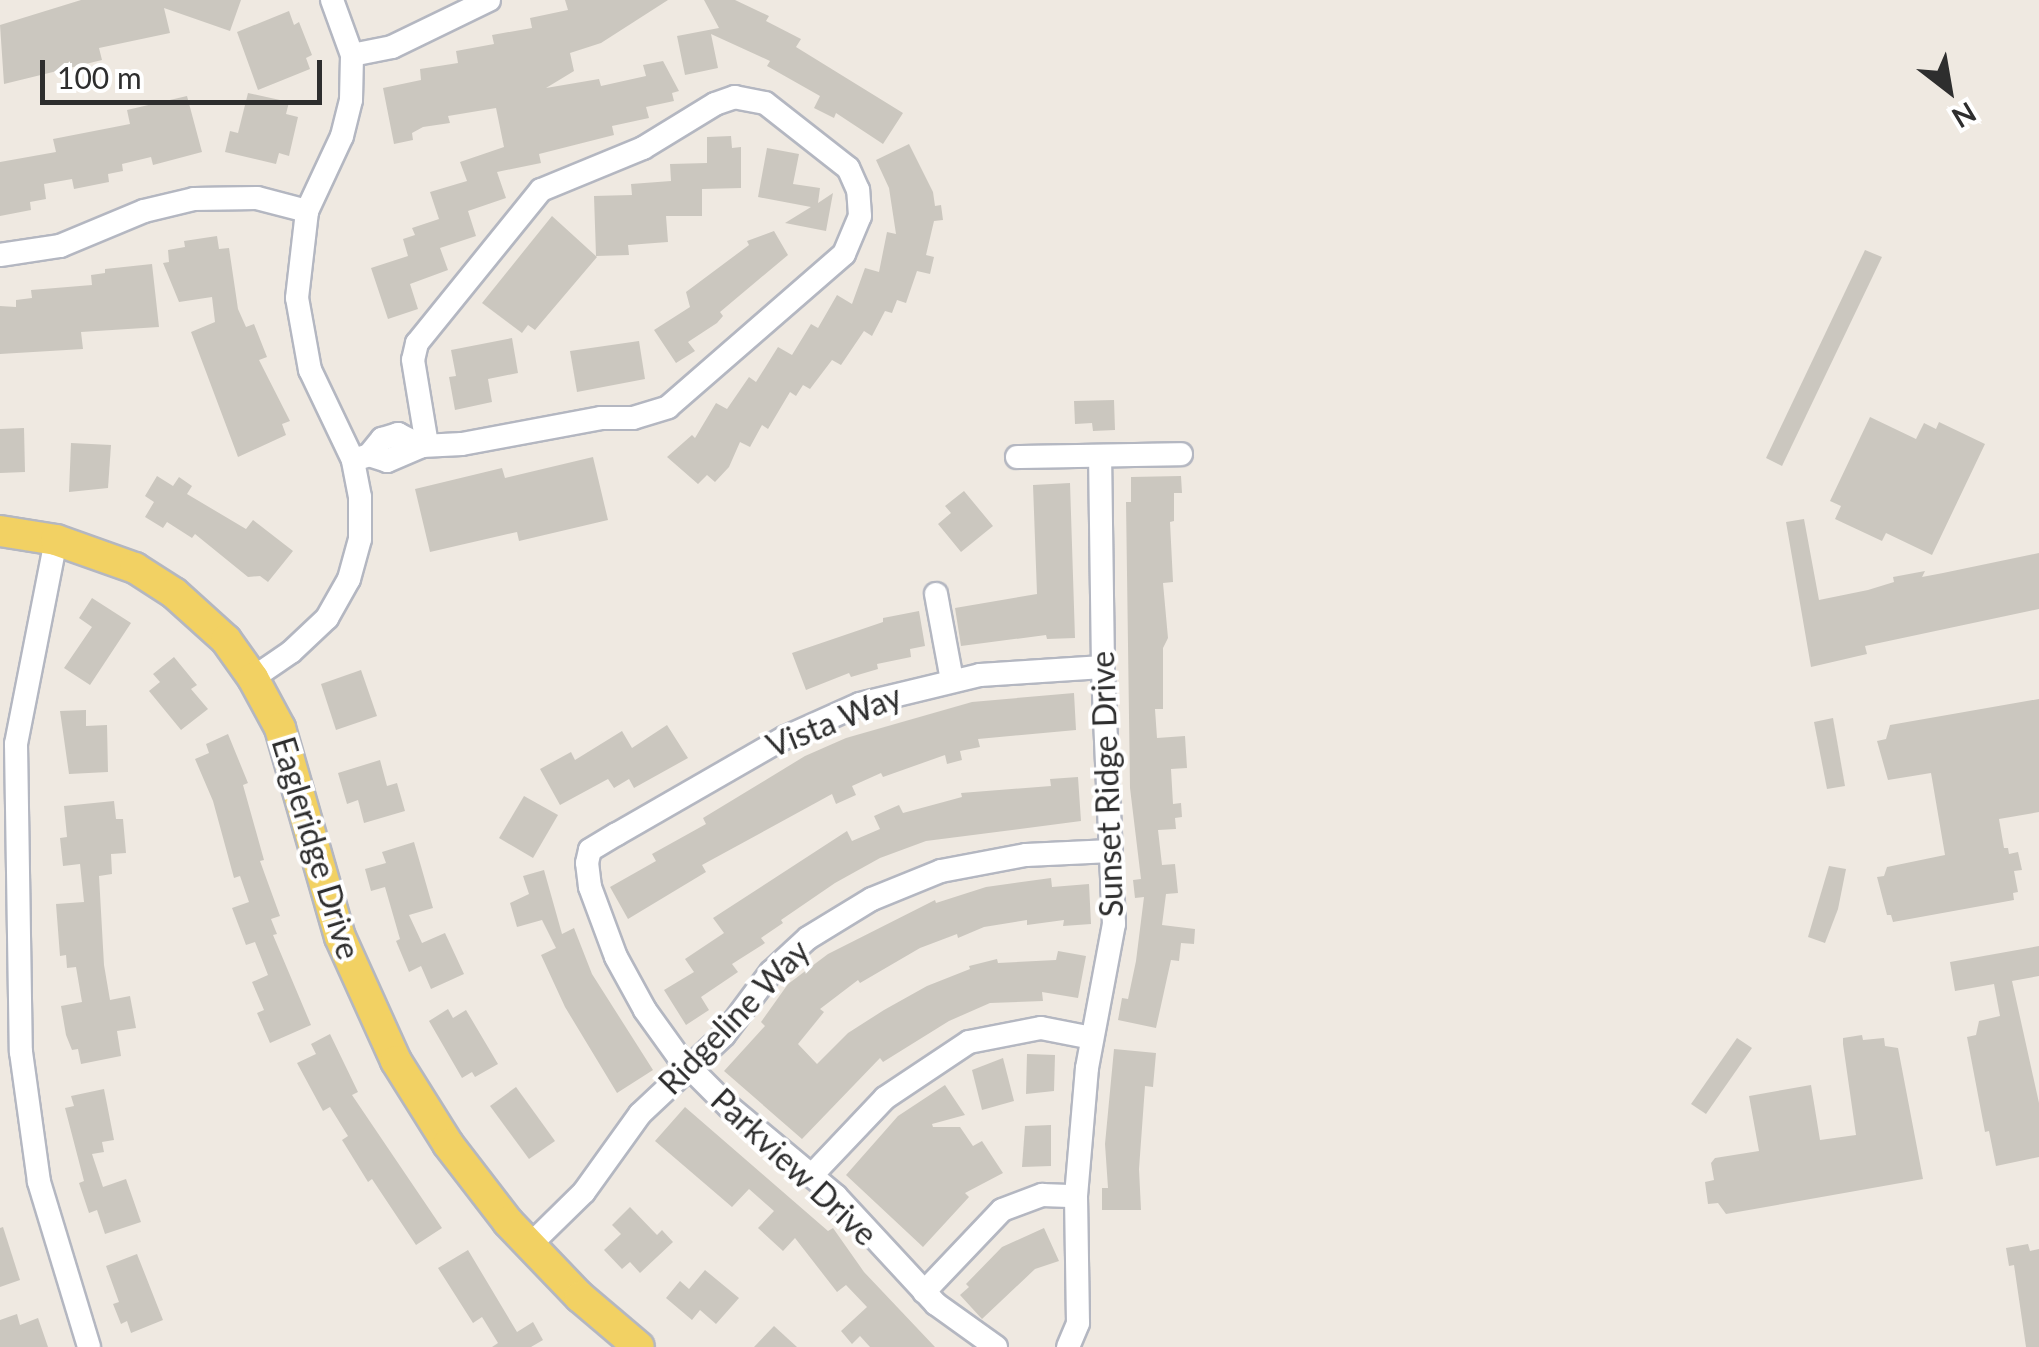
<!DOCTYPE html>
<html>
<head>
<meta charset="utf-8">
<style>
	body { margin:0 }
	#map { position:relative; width:2039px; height:1347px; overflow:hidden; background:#efe9e1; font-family:Lato,sans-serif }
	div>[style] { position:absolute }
	.building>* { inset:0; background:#cbc7bf }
	.roads { filter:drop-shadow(2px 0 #b4b7c1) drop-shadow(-2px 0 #b4b7c1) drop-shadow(0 2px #b4b7c1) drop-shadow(0 -2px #b4b7c1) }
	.minor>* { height:22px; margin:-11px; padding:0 11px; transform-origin:11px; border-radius:11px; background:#fff }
	.major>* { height:30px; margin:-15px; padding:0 15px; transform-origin:15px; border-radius:15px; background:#f2d163 }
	span { translate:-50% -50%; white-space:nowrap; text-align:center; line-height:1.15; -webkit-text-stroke:8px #fff; paint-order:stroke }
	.street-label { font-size:32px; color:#2e2e2e }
	.north { position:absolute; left:1899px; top:40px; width:100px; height:100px; -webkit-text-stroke:8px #fff; paint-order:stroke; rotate:149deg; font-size:28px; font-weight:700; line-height:40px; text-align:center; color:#2e2e2e }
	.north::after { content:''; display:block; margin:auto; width:35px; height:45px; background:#2e2e2e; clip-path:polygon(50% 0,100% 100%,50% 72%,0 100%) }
	.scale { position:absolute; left:40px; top:60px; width:282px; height:45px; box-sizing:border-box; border:5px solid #2e2e2e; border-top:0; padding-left:12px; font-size:30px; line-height:35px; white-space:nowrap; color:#2e2e2e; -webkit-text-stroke:8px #fff; paint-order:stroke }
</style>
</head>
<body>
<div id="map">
	<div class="building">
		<div style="clip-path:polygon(81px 0,241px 0,230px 31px,164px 8px,170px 33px,99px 48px,102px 60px,4px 84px,0 25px)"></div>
		<div style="clip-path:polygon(565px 0,668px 0,601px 43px,570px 53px,574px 71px,546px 88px,599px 79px,601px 86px,646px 76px,643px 65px,663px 61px,679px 91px,672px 93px,674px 101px,646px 107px,649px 118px,612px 126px,614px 135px,539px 154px,541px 163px,497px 172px,506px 198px,468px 211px,476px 236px,440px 248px,448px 270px,410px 284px,418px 309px,388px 319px,371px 268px,408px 256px,403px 239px,415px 235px,412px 228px,439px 219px,430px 192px,467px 181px,460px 162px,504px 147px,496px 108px,448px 116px,450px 123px,423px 127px,412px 133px,413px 140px,394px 144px,383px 88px,421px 80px,420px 69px,458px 63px,456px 51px,494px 44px,492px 35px,532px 28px,530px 18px,568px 10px)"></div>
		<div style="clip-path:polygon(704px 0,735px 0,769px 16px,766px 21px,801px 39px,796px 47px,903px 113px,883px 144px,836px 113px,834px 118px,814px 108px,820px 96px,767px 66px,770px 61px,711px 34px,718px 68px,685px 75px,677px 36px,719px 28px)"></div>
		<div style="clip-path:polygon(289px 11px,294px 25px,299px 22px,312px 55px,306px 58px,310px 69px,258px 90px,237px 32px)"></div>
		<div style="clip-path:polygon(248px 93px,289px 102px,286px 114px,298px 117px,289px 156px,279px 153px,276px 164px,225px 152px,230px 131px,238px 133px)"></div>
		<div style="clip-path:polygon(187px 96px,202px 152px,153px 165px,151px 157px,122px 164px,123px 171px,108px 174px,109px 182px,74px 189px,72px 179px,44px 184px,46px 199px,30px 202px,31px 210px,0 216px,0 162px,56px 152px,53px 139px,130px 124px,127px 110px)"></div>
		<div style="clip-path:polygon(731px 136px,732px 148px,741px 147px,741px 188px,702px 189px,702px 216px,666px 216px,668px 242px,628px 245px,629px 255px,596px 256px,594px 196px,632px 195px,631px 184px,671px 181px,670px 164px,707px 163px,707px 137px)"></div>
		<div style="clip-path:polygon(909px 144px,933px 192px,935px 206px,941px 205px,943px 220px,934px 221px,926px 255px,934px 257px,930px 274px,917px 271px,906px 303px,897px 300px,892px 313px,885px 311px,872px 336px,864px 331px,841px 365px,832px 360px,810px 389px,803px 385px,796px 396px,790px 392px,768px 429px,762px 425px,750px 447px,740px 442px,729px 467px,715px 482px,707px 475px,698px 484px,667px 457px,692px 435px,695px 438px,716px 403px,727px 409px,749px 377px,756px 382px,778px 347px,792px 355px,811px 324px,818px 328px,837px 295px,852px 304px,865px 268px,879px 272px,887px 232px,896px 234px,889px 188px,876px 160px)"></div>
		<div style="clip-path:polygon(767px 148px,799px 154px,793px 184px,820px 188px,818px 203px,833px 193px,826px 231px,785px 223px,811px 207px,758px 197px)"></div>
		<div style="clip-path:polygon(552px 216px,597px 257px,535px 330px,528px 325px,522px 333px,482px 303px)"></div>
		<div style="clip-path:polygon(774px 231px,788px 255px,720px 312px,723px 316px,717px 323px,688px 342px,695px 351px,676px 363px,654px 330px,690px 307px,686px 292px,749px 245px,747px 241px)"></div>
		<div style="clip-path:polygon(217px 236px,219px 249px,229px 248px,238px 309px,246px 327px,254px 324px,267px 357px,259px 360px,290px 421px,282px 424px,286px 435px,238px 457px,191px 332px,215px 322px,212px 297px,179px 302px,163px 263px,169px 262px,168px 250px,185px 247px,184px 241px)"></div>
		<div style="clip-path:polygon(1865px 250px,1882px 257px,1782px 466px,1766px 458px)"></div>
		<div style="clip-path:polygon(152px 264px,159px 327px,81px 332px,83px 349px,0 354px,0 306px,16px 307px,16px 300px,32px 298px,31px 290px,92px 285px,91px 275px,105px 273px,105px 269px)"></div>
		<div style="clip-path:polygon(512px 338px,518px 373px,488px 379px,492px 402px,455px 410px,449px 377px,456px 376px,451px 350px)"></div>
		<div style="clip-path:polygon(639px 341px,645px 379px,577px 392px,570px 351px)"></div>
		<div style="clip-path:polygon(1114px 400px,1115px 430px,1093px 431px,1092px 423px,1075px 424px,1074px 401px)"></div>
		<div style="clip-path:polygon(1870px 417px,1916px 439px,1924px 423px,1936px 429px,1939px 422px,1985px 444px,1932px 555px,1886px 533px,1882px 541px,1835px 519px,1841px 506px,1830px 501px)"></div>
		<div style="clip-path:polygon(24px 428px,25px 472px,0 473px,0 429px)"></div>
		<div style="clip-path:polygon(71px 443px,111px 445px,108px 488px,69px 492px)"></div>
		<div style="clip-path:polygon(593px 457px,608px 520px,519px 541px,517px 532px,430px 552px,415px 489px,502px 468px,505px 478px)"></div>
		<div style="clip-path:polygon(157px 476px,173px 486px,179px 477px,192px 486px,187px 494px,246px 529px,253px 520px,293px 551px,268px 582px,260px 576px,248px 577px,195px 534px,192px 538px,167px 522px,163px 528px,145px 517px,154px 502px,145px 496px)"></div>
		<div style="clip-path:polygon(1181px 476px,1182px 493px,1174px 493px,1174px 521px,1170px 522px,1173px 582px,1163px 583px,1168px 638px,1163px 648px,1163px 709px,1155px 709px,1157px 738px,1185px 736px,1187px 768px,1171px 769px,1173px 804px,1181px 803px,1182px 817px,1175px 818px,1176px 829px,1158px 830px,1162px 865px,1175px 864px,1178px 893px,1166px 894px,1162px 925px,1195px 929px,1194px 944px,1181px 943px,1179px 961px,1171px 960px,1156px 1028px,1118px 1020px,1122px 998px,1128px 999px,1136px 961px,1144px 897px,1135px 898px,1133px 880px,1141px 879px,1130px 788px,1126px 502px,1131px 502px,1131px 477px)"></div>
		<div style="clip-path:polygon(1070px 483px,1075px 638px,1047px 639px,1046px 635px,961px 646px,955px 608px,1037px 594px,1033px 485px)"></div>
		<div style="clip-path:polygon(964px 491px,993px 526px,961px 552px,938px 524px,951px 513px,945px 506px)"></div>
		<div style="clip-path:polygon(1804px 519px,1819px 600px,1868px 590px,1894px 582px,1893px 577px,1925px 571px,1922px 577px,1943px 573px,2039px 553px,2039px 609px,1865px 646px,1867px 654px,1811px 667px,1786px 522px)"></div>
		<div style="clip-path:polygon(92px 598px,131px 623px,90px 685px,64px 668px,92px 627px,79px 618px)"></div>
		<div style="clip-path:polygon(919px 611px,925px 646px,910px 649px,911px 657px,877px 664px,878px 669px,851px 677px,849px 673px,806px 690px,792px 653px,883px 622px,883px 618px)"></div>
		<div style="clip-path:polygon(174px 657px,197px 685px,191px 689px,208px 709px,181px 730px,149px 691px,160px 682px,153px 674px)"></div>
		<div style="clip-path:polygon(361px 670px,377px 716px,336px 730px,321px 684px)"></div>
		<div style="clip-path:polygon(1074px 693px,1076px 730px,978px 739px,980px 747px,960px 751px,962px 760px,947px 764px,945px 755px,883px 777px,881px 773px,852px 786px,856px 795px,836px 804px,832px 794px,702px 865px,706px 872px,628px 919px,610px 887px,656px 861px,652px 854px,706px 824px,703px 818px,805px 756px,846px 738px,972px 702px)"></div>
		<div style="clip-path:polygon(2039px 699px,2039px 812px,1999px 819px,2004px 848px,2008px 848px,2009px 854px,2018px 852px,2022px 870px,2014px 871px,2018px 892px,2013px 893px,2014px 900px,1893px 922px,1891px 915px,1887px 915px,1877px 877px,1884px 876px,1887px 867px,1945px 855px,1931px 773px,1888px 780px,1877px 741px,1886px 739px,1890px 725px)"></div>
		<div style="clip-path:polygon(86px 710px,86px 726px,107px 725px,108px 772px,69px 774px,60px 711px)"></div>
		<div style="clip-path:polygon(1833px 718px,1845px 786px,1827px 789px,1814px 722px)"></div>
		<div style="clip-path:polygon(667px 725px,688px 758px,634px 788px,629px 779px,614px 788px,608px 779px,560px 805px,540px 769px,571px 752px,575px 760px,622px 731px,632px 748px)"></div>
		<div style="clip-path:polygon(228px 734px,248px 783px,243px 785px,264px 860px,260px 861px,280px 916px,271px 919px,277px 934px,273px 935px,311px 1025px,270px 1043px,257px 1013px,264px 1010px,252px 982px,268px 975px,255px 942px,246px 945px,232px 908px,249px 902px,240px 876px,234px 878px,213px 801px,195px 759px,209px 753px,206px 744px)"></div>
		<div style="clip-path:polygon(380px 760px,387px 786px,397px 783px,405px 811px,364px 823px,358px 800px,347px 804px,338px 773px)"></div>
		<div style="clip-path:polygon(1078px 777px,1081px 821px,926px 841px,880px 858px,835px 883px,781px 920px,783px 923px,761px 938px,765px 943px,732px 964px,738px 972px,701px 997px,709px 1010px,686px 1025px,664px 990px,694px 972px,685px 959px,724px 933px,713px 918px,847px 831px,852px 841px,880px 829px,874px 816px,899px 805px,903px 813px,962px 797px,961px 793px,1051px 786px,1050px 779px)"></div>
		<div style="clip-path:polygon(524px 796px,558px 815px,533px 858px,499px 838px)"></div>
		<div style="clip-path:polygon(114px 801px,116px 819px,123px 819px,126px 853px,111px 854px,112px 874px,99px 876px,104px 965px,110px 1000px,130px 996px,136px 1028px,117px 1031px,121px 1056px,81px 1064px,78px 1049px,72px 1050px,66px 1035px,61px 1006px,82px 1002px,76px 967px,67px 968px,66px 955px,60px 956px,56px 904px,84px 902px,80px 864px,63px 866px,60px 838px,67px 837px,64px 806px)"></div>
		<div style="clip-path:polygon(414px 842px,433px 908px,409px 915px,422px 943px,445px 933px,464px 974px,431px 989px,421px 966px,409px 972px,396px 941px,400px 939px,385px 887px,371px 891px,365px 869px,386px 863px,382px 852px)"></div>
		<div style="clip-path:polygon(1829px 866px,1846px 869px,1838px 909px,1825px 943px,1808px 937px)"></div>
		<div style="clip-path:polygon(544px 870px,562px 934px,574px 928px,592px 974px,653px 1070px,617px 1093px,565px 1007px,541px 955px,556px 948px,542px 920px,517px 927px,510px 903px,529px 894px,523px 876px)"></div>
		<div style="clip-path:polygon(1051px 878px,1052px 887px,1089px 884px,1091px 924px,1063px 926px,1064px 920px,1027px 925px,1027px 920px,984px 927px,958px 938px,957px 934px,920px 948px,860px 983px,858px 980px,820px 1009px,824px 1012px,798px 1044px,817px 1064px,848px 1033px,884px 1010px,927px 986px,970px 969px,969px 966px,997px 959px,998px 963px,1056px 960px,1058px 951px,1086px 956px,1078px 998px,1042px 992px,1043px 1001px,990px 1003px,949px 1021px,883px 1062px,880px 1058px,802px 1139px,724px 1071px,765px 1026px,761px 1022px,788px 984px,828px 954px,935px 900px,936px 903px,986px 887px)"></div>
		<div style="clip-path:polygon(2039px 946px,2039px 976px,2012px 981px,2039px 1103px,2039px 1157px,1996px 1166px,1989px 1131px,1985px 1132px,1967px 1037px,1976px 1035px,1979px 1021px,2000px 1016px,1994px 984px,1955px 991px,1950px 962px)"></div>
		<div style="clip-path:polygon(448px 1009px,453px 1018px,466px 1010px,498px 1064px,475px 1077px,472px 1072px,462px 1078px,429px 1021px)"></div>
		<div style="clip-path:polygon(330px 1034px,358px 1092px,352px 1095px,442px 1228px,416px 1245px,372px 1179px,368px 1182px,342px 1140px,348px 1136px,330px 1107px,323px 1111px,297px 1063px,316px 1054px,311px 1044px)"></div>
		<div style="clip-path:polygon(1862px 1035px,1863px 1040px,1884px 1038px,1885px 1046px,1898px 1048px,1923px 1179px,1726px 1214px,1718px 1203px,1708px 1204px,1705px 1182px,1714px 1180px,1711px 1163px,1715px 1158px,1759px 1151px,1749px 1096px,1811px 1085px,1820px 1140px,1856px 1135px,1843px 1044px,1843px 1038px)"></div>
		<div style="clip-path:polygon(1737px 1038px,1752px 1048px,1706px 1114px,1691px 1104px)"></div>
		<div style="clip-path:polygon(1114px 1049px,1156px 1053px,1153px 1087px,1145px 1086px,1139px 1169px,1141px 1210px,1102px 1210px,1102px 1188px,1108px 1188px,1105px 1144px)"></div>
		<div style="clip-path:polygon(1027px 1054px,1055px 1055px,1054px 1091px,1026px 1094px)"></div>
		<div style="clip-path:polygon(1003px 1058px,1014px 1101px,982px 1110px,972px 1070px)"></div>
		<div style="clip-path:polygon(945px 1085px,965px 1115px,932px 1124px,933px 1127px,960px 1127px,973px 1146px,982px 1141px,1003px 1173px,965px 1193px,969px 1197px,923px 1247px,846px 1175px,898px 1116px)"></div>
		<div style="clip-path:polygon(516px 1087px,555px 1141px,529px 1159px,490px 1106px)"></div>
		<div style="clip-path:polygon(104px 1089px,114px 1140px,102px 1142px,104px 1152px,92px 1154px,103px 1187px,126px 1179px,141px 1222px,105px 1234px,97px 1210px,89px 1213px,79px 1183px,84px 1181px,65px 1108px,74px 1106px,71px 1096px)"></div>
		<div style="clip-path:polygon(685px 1107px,828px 1231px,833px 1228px,864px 1272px,935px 1347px,870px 1347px,860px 1336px,852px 1344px,841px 1331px,867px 1307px,846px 1285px,837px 1292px,795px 1238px,783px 1251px,758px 1228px,774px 1211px,749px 1189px,732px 1207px,655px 1141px)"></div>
		<div style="clip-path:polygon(1051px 1125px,1051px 1166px,1022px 1167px,1025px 1126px)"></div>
		<div style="clip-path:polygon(630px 1207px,657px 1235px,662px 1230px,673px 1242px,640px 1273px,630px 1262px,622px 1269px,604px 1250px,621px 1234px,612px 1225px)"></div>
		<div style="clip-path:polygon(3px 1227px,20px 1280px,0 1287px,0 1228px)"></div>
		<div style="clip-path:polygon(1044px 1228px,1059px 1261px,1035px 1269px,982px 1319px,960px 1295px,969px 1287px,966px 1284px,1002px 1247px)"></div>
		<div style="clip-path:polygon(2028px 1244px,2030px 1251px,2039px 1249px,2039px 1347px,2026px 1347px,2014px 1265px,2009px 1266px,2006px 1248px)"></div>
		<div style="clip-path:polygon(468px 1250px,517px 1332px,533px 1322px,543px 1340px,531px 1347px,492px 1347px,498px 1343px,482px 1317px,473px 1323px,438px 1268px)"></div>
		<div style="clip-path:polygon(137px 1254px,163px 1320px,131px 1333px,127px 1321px,121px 1324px,113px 1304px,119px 1302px,106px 1266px)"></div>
		<div style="clip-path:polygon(705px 1270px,739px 1298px,716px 1324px,700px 1310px,692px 1320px,666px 1298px,680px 1281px,689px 1289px)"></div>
		<div style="clip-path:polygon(17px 1314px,20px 1325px,38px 1318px,48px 1347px,0 1347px,0 1320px)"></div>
		<div style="clip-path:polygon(774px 1326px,797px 1347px,754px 1347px)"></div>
	</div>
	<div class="roads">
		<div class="minor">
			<div style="left:352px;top:55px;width:41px;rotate:-11.3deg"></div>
			<div style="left:392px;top:47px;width:108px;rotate:-25.9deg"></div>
			<div style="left:0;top:255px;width:61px;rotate:-8.5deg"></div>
			<div style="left:60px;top:246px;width:91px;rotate:-22.6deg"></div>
			<div style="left:144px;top:211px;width:51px;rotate:-13.5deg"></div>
			<div style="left:194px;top:199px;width:63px;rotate:-0.9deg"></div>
			<div style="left:257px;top:198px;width:52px;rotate:14.6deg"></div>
			<div style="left:369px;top:455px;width:19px;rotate:18deg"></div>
			<div style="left:387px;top:461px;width:38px;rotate:-23deg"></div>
			<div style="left:422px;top:446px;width:40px;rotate:-2.9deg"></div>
			<div style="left:462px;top:444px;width:141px;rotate:-10.6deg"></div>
			<div style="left:601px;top:418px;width:32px"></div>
			<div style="left:633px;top:418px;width:37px;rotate:-17deg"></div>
			<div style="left:668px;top:407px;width:233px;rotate:-41deg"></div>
			<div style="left:844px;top:254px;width:41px;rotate:-67.2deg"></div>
			<div style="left:860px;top:216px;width:26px;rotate:-94deg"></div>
			<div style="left:858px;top:190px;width:24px;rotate:-114deg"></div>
			<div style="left:848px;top:168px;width:105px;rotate:-141.9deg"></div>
			<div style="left:765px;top:103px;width:31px;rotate:-169deg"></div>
			<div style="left:735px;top:97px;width:21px;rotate:161deg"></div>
			<div style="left:715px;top:104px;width:84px;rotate:148.6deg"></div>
			<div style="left:643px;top:148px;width:110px;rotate:157.6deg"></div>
			<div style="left:541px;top:190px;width:197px;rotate:129deg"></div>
			<div style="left:417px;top:343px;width:17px;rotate:103deg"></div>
			<div style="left:413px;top:360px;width:86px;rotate:80.6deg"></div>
			<div style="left:1017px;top:457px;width:164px;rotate:-1deg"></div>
			<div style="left:357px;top:459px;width:13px;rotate:-18deg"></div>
			<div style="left:369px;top:455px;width:21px;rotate:-51deg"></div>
			<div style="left:382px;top:439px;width:17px;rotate:-17deg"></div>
			<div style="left:398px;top:434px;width:27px;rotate:27deg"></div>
			<div style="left:56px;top:540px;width:208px;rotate:101.1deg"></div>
			<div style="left:16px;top:744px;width:308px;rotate:89.1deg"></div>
			<div style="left:21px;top:1052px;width:131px;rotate:82.1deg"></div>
			<div style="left:39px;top:1182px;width:172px;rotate:73.1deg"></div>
			<div style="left:936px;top:594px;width:87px;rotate:79.5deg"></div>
			<div style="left:253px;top:678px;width:46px;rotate:-34.4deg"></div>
			<div style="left:291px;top:652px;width:50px;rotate:-43.4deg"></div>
			<div style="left:327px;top:618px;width:45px;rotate:-60.6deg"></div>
			<div style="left:349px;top:579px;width:41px;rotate:-74.6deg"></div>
			<div style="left:360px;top:539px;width:42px;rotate:-90deg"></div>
			<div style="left:360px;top:497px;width:38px;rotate:-101deg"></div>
			<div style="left:353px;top:460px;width:100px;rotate:-115.5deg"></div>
			<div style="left:310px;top:370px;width:73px;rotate:-100.2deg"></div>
			<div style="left:297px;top:298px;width:88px;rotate:-83.4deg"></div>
			<div style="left:307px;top:211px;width:83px;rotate:-65deg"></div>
			<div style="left:342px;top:136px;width:37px;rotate:-76deg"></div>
			<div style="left:351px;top:100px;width:45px;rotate:-88.7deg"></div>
			<div style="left:352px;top:55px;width:59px;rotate:-110deg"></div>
			<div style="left:812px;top:1175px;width:106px;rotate:-46.5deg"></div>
			<div style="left:885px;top:1098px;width:101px;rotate:-33.7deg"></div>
			<div style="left:969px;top:1042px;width:73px;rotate:-11deg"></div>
			<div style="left:1041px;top:1028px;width:52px;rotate:11.1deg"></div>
			<div style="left:529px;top:1246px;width:77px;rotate:-44.5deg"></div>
			<div style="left:584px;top:1192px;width:96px;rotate:-54.3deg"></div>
			<div style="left:640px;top:1114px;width:115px;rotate:-43.2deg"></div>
			<div style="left:724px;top:1035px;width:79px;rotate:-53.3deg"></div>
			<div style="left:771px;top:972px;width:50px;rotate:-42.6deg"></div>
			<div style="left:808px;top:938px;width:75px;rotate:-31.4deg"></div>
			<div style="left:872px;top:899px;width:74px;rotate:-22.1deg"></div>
			<div style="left:941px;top:871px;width:86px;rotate:-10.7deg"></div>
			<div style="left:1026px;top:855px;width:85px;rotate:-2.7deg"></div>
			<div style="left:924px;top:1292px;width:113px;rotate:-46.4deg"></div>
			<div style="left:1002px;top:1210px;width:43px;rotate:-20.6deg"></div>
			<div style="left:1042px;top:1195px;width:34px;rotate:2deg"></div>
			<div style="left:996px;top:1347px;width:74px;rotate:-144.4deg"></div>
			<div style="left:936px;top:1304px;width:147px;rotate:-132.8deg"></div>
			<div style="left:836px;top:1196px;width:139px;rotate:-140.2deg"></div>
			<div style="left:729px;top:1107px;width:72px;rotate:-135deg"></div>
			<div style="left:678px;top:1056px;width:57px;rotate:-125.7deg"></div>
			<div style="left:645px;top:1010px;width:60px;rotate:-118.7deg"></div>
			<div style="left:616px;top:957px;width:75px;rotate:-110.4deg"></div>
			<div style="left:590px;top:887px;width:24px;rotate:-97deg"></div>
			<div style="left:587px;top:863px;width:13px;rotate:-77deg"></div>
			<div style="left:590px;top:850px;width:31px;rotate:-31deg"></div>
			<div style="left:617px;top:834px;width:193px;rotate:-29.9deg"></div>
			<div style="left:784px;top:738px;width:83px;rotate:-24.1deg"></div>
			<div style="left:860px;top:704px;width:123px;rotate:-13.6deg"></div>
			<div style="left:980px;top:675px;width:123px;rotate:-3.7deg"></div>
			<div style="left:1068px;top:1347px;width:26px;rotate:-67deg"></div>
			<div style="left:1078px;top:1323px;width:127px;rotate:-90.9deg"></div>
			<div style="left:1076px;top:1196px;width:128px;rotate:-85.1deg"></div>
			<div style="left:1087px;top:1068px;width:147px;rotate:-79.4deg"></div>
			<div style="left:1114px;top:924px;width:257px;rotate:-92.5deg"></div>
			<div style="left:1103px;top:667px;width:211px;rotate:-90.8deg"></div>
		</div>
		<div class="major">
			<div style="left:0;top:531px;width:57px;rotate:9.1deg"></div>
			<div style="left:56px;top:540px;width:84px;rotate:19.5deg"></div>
			<div style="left:135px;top:568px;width:46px;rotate:32.7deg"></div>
			<div style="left:174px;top:593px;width:70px;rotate:42.1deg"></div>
			<div style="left:226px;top:640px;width:47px;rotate:54.6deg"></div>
			<div style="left:253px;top:678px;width:57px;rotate:61.6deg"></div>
			<div style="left:280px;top:728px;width:217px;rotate:74deg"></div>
			<div style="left:340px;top:937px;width:136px;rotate:65.7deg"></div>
			<div style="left:396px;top:1061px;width:98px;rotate:57.9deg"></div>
			<div style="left:448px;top:1144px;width:98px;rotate:52.4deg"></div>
			<div style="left:508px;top:1222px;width:104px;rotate:46.2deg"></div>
			<div style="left:580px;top:1297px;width:77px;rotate:40.3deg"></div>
		</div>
	</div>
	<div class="street-label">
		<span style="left:834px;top:721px;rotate:-22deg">Vista Way</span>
		<span style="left:1107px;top:784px;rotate:-92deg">Sunset Ridge Drive</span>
		<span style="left:316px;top:848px;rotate:73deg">Eagleridge Drive</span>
		<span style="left:734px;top:1017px;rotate:-46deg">Ridgeline Way</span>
		<span style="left:794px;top:1167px;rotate:43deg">Parkview Drive</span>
	</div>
	<div class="north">N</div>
	<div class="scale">100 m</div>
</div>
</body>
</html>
